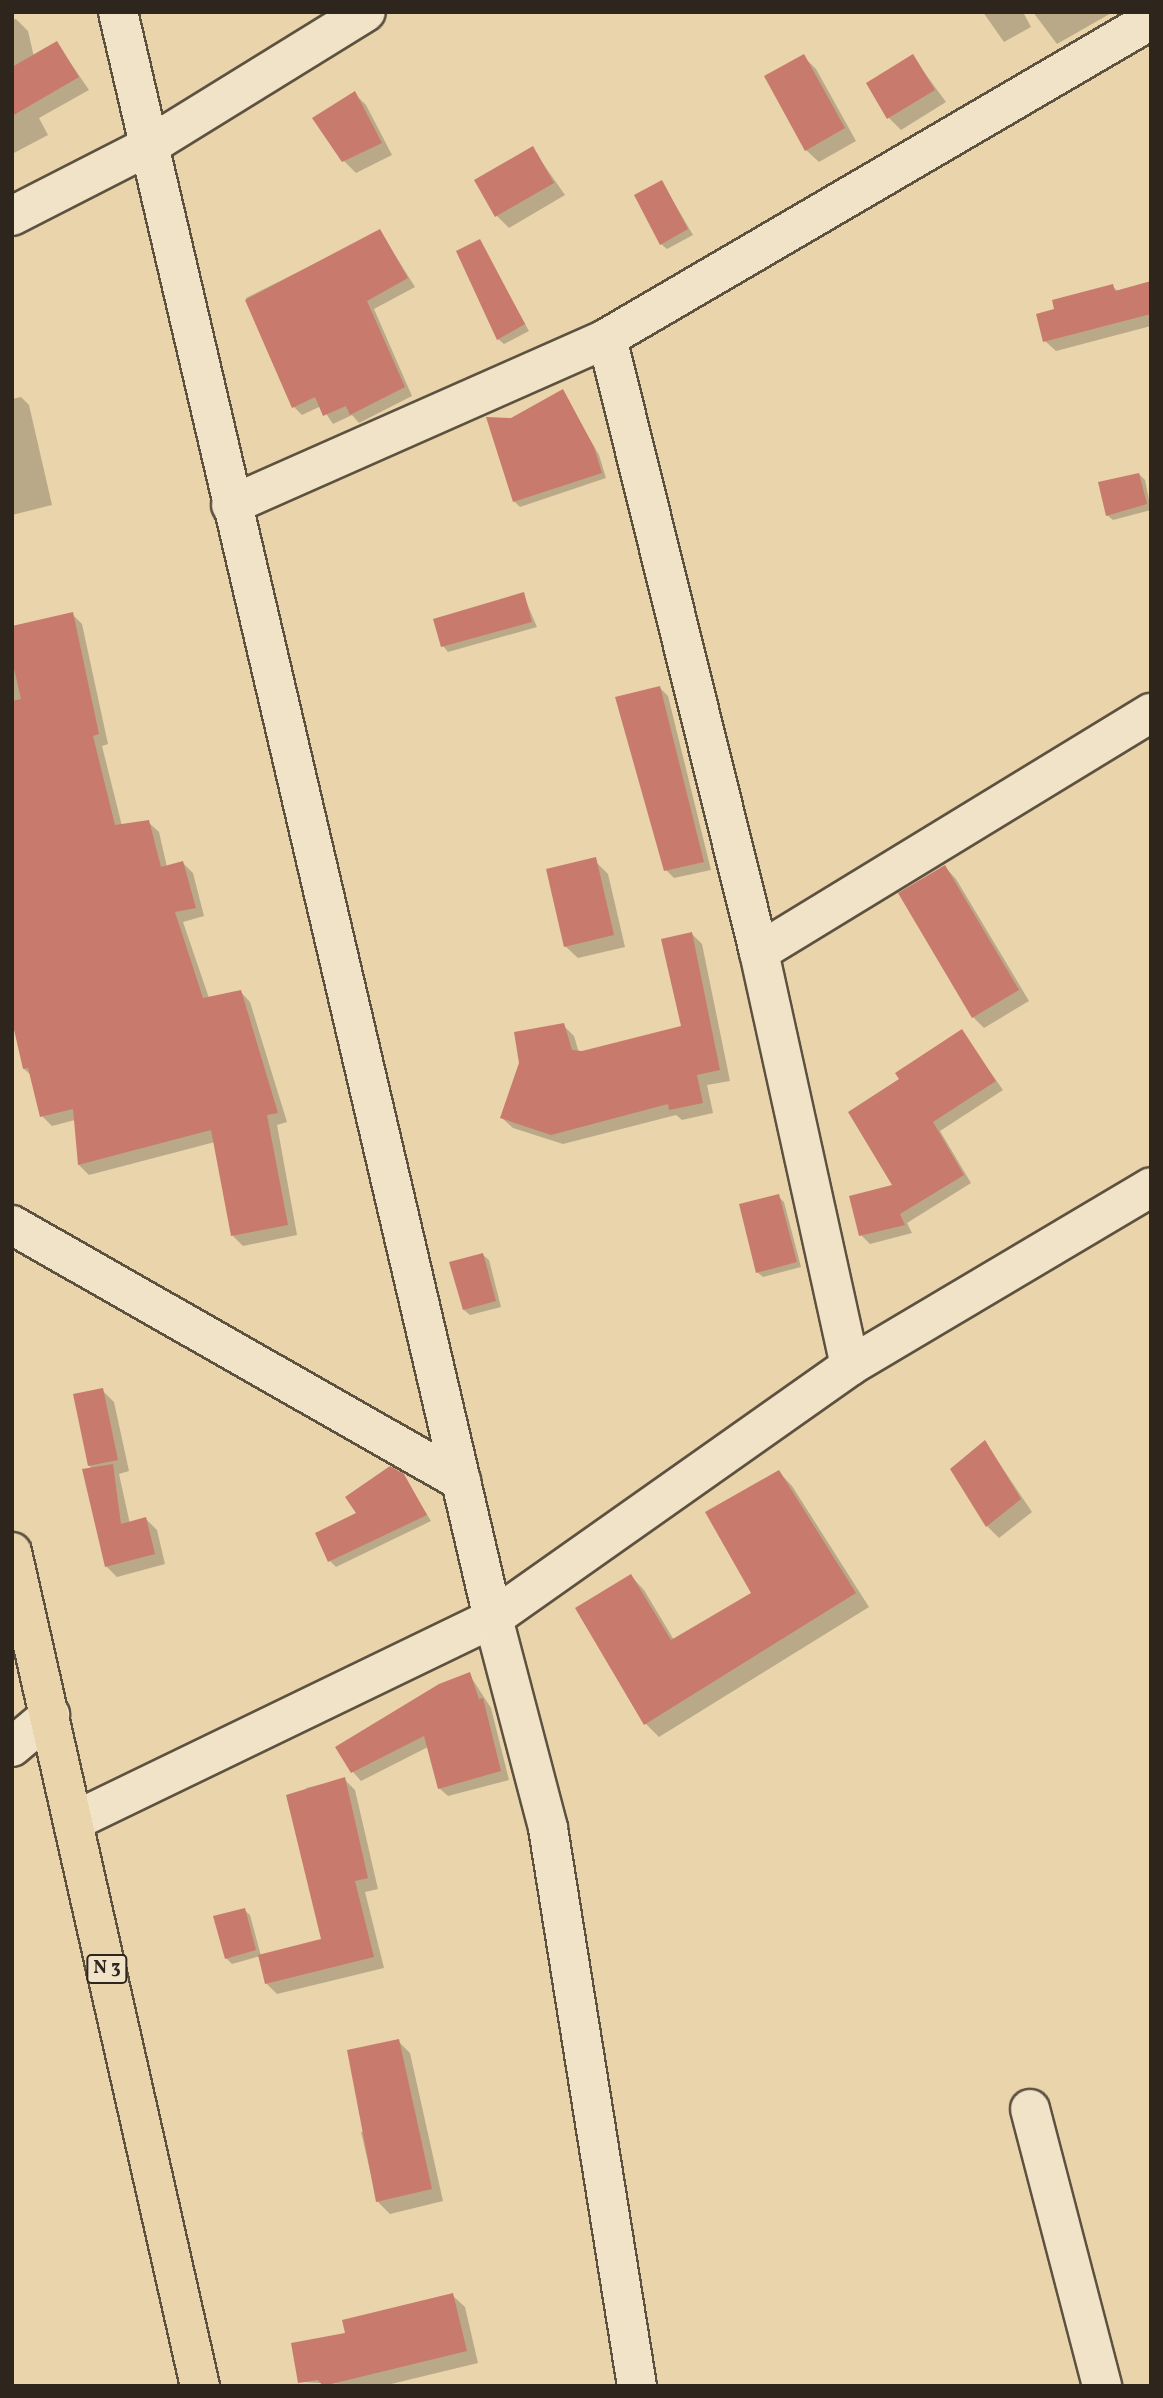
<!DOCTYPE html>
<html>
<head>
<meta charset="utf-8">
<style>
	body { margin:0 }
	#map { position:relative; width:1163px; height:2398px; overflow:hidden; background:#e9d4ab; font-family:Vollkorn,serif }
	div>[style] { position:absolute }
	.shadow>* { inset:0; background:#0003 }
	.building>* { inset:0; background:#c87b6d }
	.roads { filter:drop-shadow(2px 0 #5d5140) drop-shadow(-2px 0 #5d5140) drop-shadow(0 2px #5d5140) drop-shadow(0 -2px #5d5140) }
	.minor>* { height:38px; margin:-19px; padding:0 19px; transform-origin:19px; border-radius:19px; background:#f1e3c8 }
	.primary>* { height:38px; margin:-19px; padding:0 19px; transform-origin:19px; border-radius:19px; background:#e9d4ab }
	span { translate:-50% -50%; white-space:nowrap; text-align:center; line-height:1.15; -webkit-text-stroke:7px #f1e3c8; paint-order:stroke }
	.shield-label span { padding:2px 5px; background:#f1e3c8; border:2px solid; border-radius:5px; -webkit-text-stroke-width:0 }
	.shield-label { font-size:19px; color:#2e251c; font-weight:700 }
	.frame { position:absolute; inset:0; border:14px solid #2e251c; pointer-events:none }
</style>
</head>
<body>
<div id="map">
	<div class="shadow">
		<div style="clip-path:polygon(983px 12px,1023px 12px,1031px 27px,1004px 42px)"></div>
		<div style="clip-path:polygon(1033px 12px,1113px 12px,1057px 44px)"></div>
		<div style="clip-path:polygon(16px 19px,28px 31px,34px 57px,57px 43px,89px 90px,39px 118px,48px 135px,12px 154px,12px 20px)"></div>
		<div style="clip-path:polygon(804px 57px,816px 69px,856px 141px,819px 162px,806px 150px)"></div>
		<div style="clip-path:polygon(913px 57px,946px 102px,901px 130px,889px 118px)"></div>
		<div style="clip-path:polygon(354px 93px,366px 105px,392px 155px,356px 173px,344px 161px)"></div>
		<div style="clip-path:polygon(532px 148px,565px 195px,509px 228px,497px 216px)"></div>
		<div style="clip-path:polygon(662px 182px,693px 235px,667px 249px,661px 244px)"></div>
		<div style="clip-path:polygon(380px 231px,415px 287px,374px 309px,412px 396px,359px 423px,352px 415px,333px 424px,321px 406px,302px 415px,294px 407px,246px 298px)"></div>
		<div style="clip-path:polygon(479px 241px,529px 331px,504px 344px,498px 339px)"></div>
		<div style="clip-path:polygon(1151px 283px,1151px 326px,1056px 351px,1045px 341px,1056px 310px,1112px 286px,1119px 292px)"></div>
		<div style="clip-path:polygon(562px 391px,599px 455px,606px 478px,520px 507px,514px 501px)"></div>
		<div style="clip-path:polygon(21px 397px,29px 405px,52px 505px,12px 515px,12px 399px)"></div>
		<div style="clip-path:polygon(1139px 474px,1145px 480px,1151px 510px,1113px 520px,1107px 515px)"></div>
		<div style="clip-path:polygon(523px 594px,537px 627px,448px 652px,443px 646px)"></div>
		<div style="clip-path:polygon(72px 614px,82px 624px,108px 744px,102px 746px,122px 826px,148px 822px,159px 832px,167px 867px,183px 863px,193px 873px,204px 916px,183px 922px,209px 998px,240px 991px,250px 1002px,287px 1122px,277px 1125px,297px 1235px,243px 1246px,233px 1236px,215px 1142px,89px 1175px,79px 1165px,75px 1120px,52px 1126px,42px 1116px,32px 1076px,24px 1069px,12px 843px,12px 627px)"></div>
		<div style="clip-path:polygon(659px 687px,668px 696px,711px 870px,674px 878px,666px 870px)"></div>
		<div style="clip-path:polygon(596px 862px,608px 874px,625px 947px,578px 958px,565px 946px)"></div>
		<div style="clip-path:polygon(945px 867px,956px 879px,1029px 1001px,984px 1028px,973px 1017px)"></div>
		<div style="clip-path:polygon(692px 934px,702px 944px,730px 1081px,707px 1085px,713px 1113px,682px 1120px,676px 1115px,563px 1144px,513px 1128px,502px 1118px,563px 1025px,574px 1036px,579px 1053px,683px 1027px)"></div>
		<div style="clip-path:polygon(962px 1032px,1003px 1090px,940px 1131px,971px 1183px,907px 1223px,912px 1233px,870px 1244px,861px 1235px,895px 1186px)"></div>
		<div style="clip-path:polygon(778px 1196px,784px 1202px,801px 1267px,763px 1277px,757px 1272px)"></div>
		<div style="clip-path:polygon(483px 1255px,489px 1260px,501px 1307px,470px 1315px,464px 1310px)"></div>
		<div style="clip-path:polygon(102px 1390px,114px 1402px,129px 1471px,119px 1474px,130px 1524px,146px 1519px,157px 1530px,165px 1564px,117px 1577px,106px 1566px,90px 1465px)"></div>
		<div style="clip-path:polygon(985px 1442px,1032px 1512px,999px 1538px,987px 1526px)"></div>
		<div style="clip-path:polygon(779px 1472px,792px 1486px,869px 1607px,659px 1737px,646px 1724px,631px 1576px,644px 1590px,674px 1640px,753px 1594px)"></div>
		<div style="clip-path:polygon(403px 1475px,431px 1521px,336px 1567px,330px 1561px,359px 1514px)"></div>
		<div style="clip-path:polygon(469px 1674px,491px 1708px,509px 1780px,448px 1796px,439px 1788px,428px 1747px,361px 1781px,353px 1772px,338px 1748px)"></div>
		<div style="clip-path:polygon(344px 1779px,355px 1790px,378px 1889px,365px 1892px,384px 1968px,277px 1994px,266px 1983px,260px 1956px,232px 1964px,226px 1958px,244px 1910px,250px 1915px,261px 1956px,324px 1940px,306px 1788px)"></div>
		<div style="clip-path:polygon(398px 2041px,410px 2053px,443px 2201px,390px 2214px,377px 2201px,361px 2132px,366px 2131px)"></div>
		<div style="clip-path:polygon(452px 2295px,465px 2307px,478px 2363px,383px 2386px,300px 2382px,347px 2334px)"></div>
	</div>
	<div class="building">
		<div style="clip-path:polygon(57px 41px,79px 77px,12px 116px,12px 67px)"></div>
		<div style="clip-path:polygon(804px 54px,845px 128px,805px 151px,764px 76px)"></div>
		<div style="clip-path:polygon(913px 54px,935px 90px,887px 119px,866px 83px)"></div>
		<div style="clip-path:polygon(355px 91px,382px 143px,342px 162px,312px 118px)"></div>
		<div style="clip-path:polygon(533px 146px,554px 183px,495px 217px,474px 180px)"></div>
		<div style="clip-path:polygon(662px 180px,688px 229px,660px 245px,634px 195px)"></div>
		<div style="clip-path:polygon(380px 229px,408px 278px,367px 301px,405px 387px,350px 415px,346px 406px,323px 416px,315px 397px,292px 408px,245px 300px)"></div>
		<div style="clip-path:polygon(480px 239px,525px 324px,497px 340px,456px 251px)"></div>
		<div style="clip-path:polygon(1151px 281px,1151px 314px,1043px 342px,1036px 314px,1054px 309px,1052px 300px,1113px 284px,1115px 291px)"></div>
		<div style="clip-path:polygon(563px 389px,594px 447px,602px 473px,513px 502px,486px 417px,511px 418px)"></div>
		<div style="clip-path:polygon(1139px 473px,1147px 504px,1106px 516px,1098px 482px)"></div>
		<div style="clip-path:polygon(524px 592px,532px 622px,441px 647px,433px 619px)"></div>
		<div style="clip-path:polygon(73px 612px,99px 734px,93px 736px,115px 825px,149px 820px,161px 867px,183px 861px,196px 908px,175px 912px,203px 998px,241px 990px,278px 1113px,267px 1115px,288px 1225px,231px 1236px,211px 1130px,78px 1165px,73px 1109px,40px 1117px,28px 1068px,23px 1069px,12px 1021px,12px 701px,21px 699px,12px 660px,12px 626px)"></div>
		<div style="clip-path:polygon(660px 686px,704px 862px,664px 871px,615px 697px)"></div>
		<div style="clip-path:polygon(596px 857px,614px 935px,564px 947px,546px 869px)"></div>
		<div style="clip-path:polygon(945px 865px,1019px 990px,972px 1018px,898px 893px)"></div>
		<div style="clip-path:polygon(692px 932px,720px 1070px,697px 1075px,703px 1103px,669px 1110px,668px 1104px,551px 1135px,500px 1118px,519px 1063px,514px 1032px,564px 1023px,572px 1050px,582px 1051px,681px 1026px,661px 939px)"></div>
		<div style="clip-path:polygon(962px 1029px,996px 1081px,933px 1122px,964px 1175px,900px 1214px,905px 1225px,859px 1236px,849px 1196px,892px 1185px,848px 1112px,899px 1079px,895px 1073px)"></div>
		<div style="clip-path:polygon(779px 1194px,797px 1262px,756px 1273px,739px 1204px)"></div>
		<div style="clip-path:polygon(483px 1253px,496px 1301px,463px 1310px,449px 1262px)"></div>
		<div style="clip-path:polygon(103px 1388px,118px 1460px,88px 1466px,73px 1394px)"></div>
		<div style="clip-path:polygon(985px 1440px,1021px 1499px,986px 1527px,950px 1469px)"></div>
		<div style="clip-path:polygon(113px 1464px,121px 1524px,146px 1517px,155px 1554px,105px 1567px,82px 1469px)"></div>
		<div style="clip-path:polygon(390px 1466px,404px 1474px,427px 1515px,328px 1562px,315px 1533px,356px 1513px,345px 1497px)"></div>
		<div style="clip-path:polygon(779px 1470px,856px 1593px,644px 1725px,575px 1608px,631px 1574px,671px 1640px,751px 1593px,705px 1512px)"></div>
		<div style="clip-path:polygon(470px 1672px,479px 1699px,483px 1698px,501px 1771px,438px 1789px,424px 1736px,351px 1773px,335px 1747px,439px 1684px)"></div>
		<div style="clip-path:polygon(345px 1777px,368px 1878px,355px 1881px,374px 1957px,265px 1984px,258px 1955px,321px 1939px,286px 1795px)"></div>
		<div style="clip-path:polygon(245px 1908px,256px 1950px,225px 1959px,213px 1916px)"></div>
		<div style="clip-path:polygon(399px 2039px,432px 2189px,376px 2202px,347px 2050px)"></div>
		<div style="clip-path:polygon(453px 2293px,467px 2351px,323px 2386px,318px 2380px,298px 2383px,291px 2343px,345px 2333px,342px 2320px)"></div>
	</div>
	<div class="roads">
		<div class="minor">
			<div style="left:118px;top:12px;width:1649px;rotate:76.86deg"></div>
			<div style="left:493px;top:1618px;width:217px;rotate:75.3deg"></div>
			<div style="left:548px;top:1828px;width:565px;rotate:80.94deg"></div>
			<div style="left:12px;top:216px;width:152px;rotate:-27.1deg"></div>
			<div style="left:147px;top:147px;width:257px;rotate:-31.7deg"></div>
			<div style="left:607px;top:338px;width:633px;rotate:76.1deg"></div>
			<div style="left:759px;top:952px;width:424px;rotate:77.6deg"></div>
			<div style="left:231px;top:505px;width:411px;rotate:-23.9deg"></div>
			<div style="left:607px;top:338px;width:630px;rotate:-30.31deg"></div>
			<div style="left:759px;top:952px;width:459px;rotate:-31.4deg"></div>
			<div style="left:12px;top:1225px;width:517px;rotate:29.69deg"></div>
			<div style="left:12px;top:1747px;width:50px;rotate:-40.1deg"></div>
			<div style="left:74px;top:1821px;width:466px;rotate:-25.8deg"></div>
			<div style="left:493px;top:1618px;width:437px;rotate:-35.2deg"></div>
			<div style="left:850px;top:1366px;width:350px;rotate:-30.7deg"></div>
			<div style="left:1030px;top:2109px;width:286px;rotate:75.4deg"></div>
		</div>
		<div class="primary">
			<div style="left:12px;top:1552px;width:855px;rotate:77.3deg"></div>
		</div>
	</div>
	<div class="shield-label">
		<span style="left:107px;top:1969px">N 3</span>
	</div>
	<div class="frame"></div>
</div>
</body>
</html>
